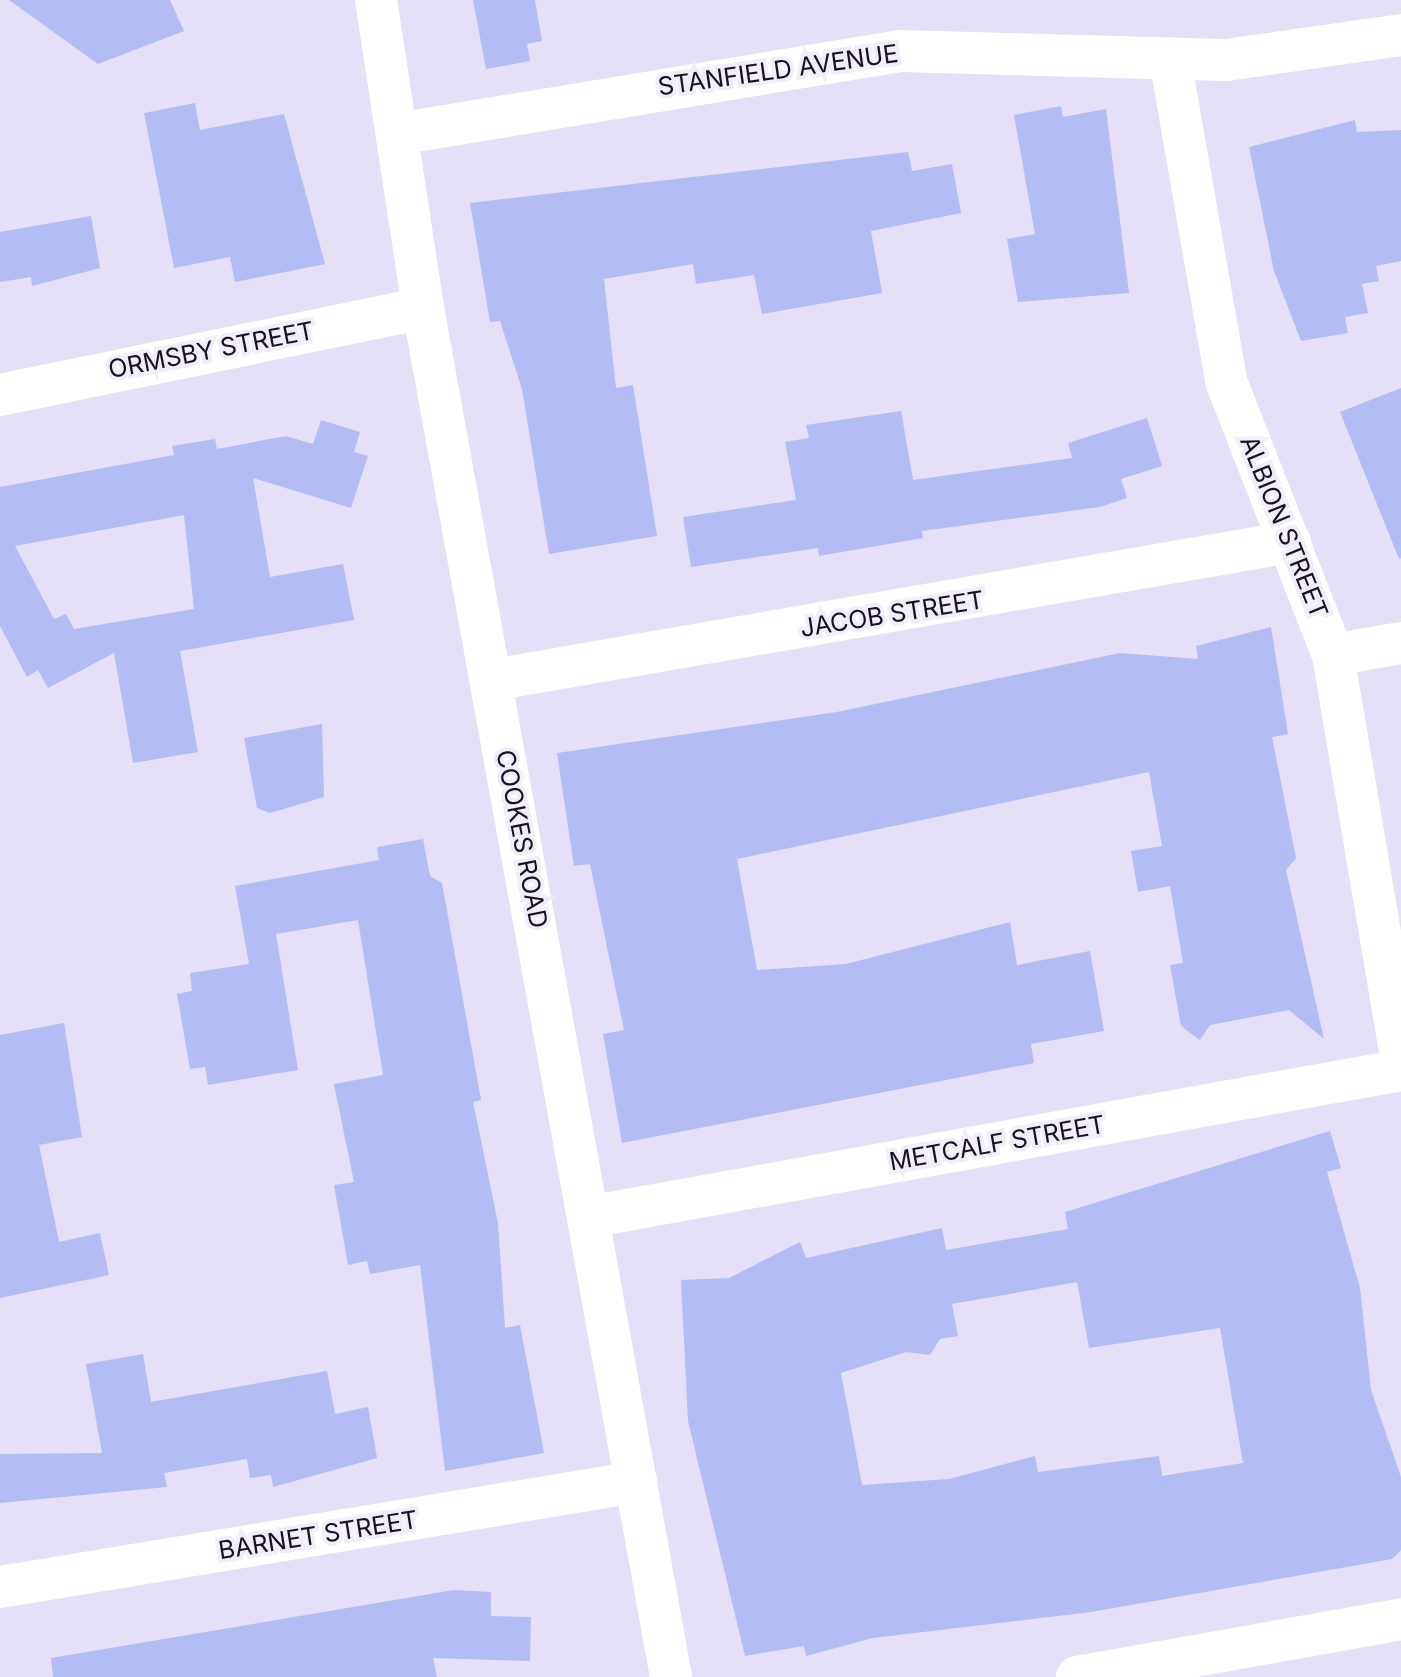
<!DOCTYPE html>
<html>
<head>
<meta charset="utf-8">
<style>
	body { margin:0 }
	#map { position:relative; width:1401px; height:1677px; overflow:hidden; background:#e5dff7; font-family:Inter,sans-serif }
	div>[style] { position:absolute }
	.building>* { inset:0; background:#b3bcf5 }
	.street>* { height:42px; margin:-21px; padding:0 21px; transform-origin:21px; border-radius:21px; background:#fff }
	span { translate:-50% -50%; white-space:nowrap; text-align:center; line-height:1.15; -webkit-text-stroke:8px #f1eefa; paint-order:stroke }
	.street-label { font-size:25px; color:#181126 }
</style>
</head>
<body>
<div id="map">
	<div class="building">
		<div style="clip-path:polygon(9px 0,170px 0,184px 31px,98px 64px)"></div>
		<div style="clip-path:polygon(473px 0,535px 0,542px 41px,527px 44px,530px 61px,486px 69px)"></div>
		<div style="clip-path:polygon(195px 103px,200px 130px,284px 114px,325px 264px,235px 282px,230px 257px,174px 268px,144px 113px)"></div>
		<div style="clip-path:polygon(1061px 106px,1063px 117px,1106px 109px,1129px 293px,1018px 302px,1007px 239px,1035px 234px,1014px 115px)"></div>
		<div style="clip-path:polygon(1355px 120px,1357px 132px,1401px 130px,1401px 261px,1376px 266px,1379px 281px,1362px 284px,1368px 313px,1345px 317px,1348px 333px,1301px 341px,1274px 271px,1249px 147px)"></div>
		<div style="clip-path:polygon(908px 152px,912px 171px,952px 164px,961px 213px,871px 231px,882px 293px,762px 314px,754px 275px,696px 284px,693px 264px,604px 279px,616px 388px,633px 385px,657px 536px,549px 554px,522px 389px,500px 321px,490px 322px,470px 203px)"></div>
		<div style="clip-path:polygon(91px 216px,100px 268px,32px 286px,31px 277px,0 282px,0 232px)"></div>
		<div style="clip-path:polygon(1401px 388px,1401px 558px,1399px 559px,1340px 412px)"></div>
		<div style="clip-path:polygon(901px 411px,913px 480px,1072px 458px,1068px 443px,1147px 418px,1162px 466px,1121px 479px,1127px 498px,1100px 507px,922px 531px,923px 538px,819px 556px,818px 548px,691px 567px,683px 517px,796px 500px,785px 442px,809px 438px,806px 425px)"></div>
		<div style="clip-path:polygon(evenodd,321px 420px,360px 432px,354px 452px,368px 456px,351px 508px,253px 478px,270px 577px,343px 564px,354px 620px,180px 651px,198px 752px,133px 763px,114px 653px,48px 688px,38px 670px,27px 677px,0 626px,0 487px,174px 455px,172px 446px,215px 439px,217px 449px,286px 436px,313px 444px,321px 420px,184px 515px,194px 609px,74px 629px,66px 614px,54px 619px,15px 546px,184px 515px)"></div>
		<div style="clip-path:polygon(1271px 627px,1288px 734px,1272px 737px,1296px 858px,1286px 870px,1324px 1039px,1289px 1010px,1210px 1025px,1200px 1040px,1181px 1026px,1170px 965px,1183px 963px,1170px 886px,1138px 892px,1131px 851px,1162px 846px,1149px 772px,737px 859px,757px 970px,846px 964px,1010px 922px,1017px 965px,1090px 951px,1104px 1031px,1031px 1044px,1034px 1063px,622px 1143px,603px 1034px,624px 1030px,590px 864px,574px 866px,557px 753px,837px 712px,1120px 653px,1198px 659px,1196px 646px)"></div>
		<div style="clip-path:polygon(322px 724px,324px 797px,270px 813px,257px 808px,244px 738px)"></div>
		<div style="clip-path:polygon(423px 839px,430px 876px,442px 883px,481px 1100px,473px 1102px,498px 1223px,505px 1328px,520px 1325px,544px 1453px,445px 1471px,420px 1265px,370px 1274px,367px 1261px,348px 1265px,334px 1185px,354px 1182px,334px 1084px,383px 1075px,358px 920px,276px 934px,298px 1070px,208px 1085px,205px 1067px,190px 1069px,177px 994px,192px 991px,190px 973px,249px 964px,235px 886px,379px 860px,377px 847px)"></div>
		<div style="clip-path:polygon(64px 1023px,82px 1137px,39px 1145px,59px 1242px,100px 1233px,109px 1275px,0 1298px,0 1035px)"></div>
		<div style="clip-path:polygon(evenodd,1330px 1131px,1341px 1168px,1327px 1172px,1360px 1288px,1371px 1390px,1401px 1477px,1401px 1550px,1392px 1559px,1091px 1612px,873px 1638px,806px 1656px,804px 1646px,745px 1656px,688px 1421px,681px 1280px,729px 1278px,800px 1242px,806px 1258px,942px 1228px,946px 1250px,1068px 1229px,1065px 1212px,1330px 1131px,1077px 1282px,1089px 1348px,1220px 1328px,1243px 1463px,1162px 1476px,1159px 1456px,1038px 1472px,1035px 1456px,949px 1479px,862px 1485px,841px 1373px,906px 1352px,930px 1355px,940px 1339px,958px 1336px,952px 1304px,1077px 1282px)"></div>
		<div style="clip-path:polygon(143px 1354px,151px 1402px,327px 1371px,335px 1414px,368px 1407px,377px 1458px,273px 1487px,271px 1475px,250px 1478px,247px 1459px,164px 1473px,167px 1487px,0 1503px,0 1454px,102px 1453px,86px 1364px)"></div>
		<div style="clip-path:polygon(454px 1590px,491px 1592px,491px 1616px,531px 1617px,530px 1661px,433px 1658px,437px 1677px,53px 1677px,51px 1658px)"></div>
	</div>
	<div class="street">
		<div style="left:376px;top:0;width:312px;rotate:81.3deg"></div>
		<div style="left:423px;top:308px;width:1391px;rotate:79.73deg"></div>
		<div style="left:1170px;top:59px;width:327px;rotate:80.1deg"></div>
		<div style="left:1226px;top:381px;width:294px;rotate:68.7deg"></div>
		<div style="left:1333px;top:655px;width:408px;rotate:80.4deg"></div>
		<div style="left:397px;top:134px;width:510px;rotate:-9.37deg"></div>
		<div style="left:900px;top:51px;width:326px;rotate:1.6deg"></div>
		<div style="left:1226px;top:60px;width:177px;rotate:-8.1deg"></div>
		<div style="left:0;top:395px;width:432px;rotate:-11.6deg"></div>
		<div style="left:1333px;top:655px;width:69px;rotate:-10deg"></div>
		<div style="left:492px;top:680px;width:810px;rotate:-9.81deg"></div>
		<div style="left:594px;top:1216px;width:820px;rotate:-10.25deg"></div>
		<div style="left:0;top:1587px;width:645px;rotate:-9.37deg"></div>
		<div style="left:1077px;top:1677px;width:329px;rotate:-10.1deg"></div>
	</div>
	<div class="street-label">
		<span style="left:778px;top:70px;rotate:-8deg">STANFIELD AVENUE</span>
		<span style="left:211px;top:350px;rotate:-11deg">ORMSBY STREET</span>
		<span style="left:1284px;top:527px;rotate:68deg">ALBION STREET</span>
		<span style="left:892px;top:614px;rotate:-9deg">JACOB STREET</span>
		<span style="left:522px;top:839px;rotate:79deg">COOKES ROAD</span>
		<span style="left:997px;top:1143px;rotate:-10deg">METCALF STREET</span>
		<span style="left:318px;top:1535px;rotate:-9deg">BARNET STREET</span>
	</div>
</div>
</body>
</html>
